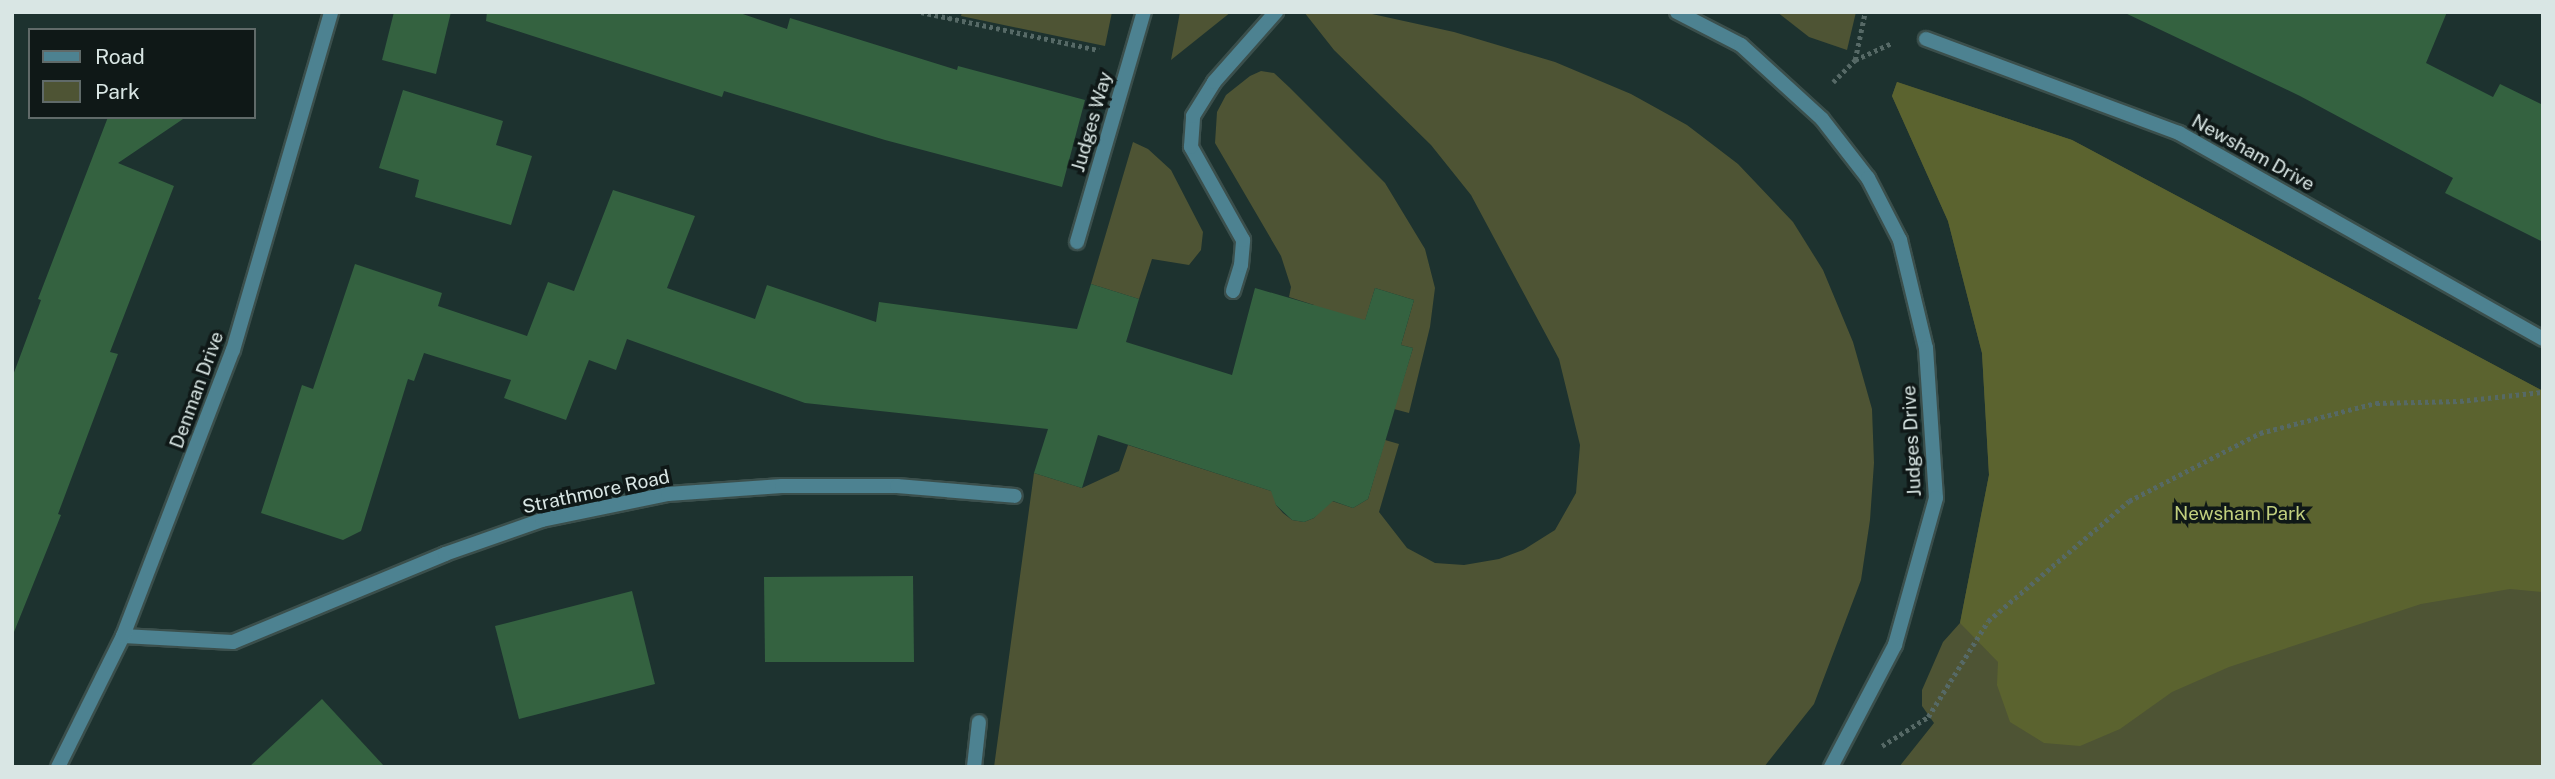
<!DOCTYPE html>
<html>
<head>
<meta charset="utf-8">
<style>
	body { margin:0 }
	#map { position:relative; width:2555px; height:779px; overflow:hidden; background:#1d322f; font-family:"Public Sans",sans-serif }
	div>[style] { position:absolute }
	.green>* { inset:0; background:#4e5434 }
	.forest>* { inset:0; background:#5b632f }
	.building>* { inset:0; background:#346240 }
	.path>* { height:4.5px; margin-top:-2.25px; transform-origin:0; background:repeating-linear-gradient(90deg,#566966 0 3.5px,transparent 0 7px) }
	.roads { filter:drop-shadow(2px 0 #3b4f4c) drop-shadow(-2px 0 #3b4f4c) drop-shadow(0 2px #3b4f4c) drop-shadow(0 -2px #3b4f4c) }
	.lane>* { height:14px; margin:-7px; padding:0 7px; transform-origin:7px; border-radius:7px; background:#4d8291 }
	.street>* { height:14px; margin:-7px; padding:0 7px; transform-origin:7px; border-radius:7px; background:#4d8291 }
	span { translate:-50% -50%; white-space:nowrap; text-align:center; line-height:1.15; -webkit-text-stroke:7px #0f1817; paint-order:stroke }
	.street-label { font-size:19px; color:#d9e6e4 }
	.park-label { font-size:19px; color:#c1cf7e }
	.frame { position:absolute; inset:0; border:14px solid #d9e6e4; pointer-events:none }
	.legend { position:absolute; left:28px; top:28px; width:228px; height:91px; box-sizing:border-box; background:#0f1817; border:2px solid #606a69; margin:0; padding:9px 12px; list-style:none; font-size:21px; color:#d9e6e4 }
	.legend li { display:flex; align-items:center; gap:14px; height:35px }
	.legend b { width:35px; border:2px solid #606a69 }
</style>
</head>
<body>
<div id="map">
	<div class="green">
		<div style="clip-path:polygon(962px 12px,1112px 12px,1105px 46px,961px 16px)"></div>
		<div style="clip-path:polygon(1180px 12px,1231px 12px,1171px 60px)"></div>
		<div style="clip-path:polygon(1304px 12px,1363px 12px,1454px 32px,1555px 62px,1631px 94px,1687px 125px,1738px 164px,1793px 222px,1823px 270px,1853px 342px,1872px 409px,1874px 463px,1870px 520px,1861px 580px,1814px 704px,1764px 767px,994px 767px,1034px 473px,1082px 488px,1119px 471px,1128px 445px,1274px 492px,1276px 505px,1283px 513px,1292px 520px,1304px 522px,1314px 518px,1329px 500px,1353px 508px,1368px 499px,1385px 440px,1399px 444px,1379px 512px,1407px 548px,1435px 563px,1464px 565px,1499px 559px,1523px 550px,1555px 530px,1576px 493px,1580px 445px,1559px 359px,1471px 195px,1431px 145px,1334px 50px)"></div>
		<div style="clip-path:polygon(1777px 12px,1856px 12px,1847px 50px,1809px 37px)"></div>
		<div style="clip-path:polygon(1261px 71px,1274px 73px,1289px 87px,1385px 183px,1425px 249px,1435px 288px,1430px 327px,1409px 413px,1394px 409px,1413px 348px,1401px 345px,1414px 300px,1375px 288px,1361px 334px,1310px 320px,1314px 305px,1289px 297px,1291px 287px,1281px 256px,1215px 143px,1217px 112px,1226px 95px,1250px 76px)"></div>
		<div style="clip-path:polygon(1897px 82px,2072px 140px,2543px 391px,2543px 767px,1899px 767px,1934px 723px,1922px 706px,1922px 690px,1943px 642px,1960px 623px,1989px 475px,1982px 353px,1948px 221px,1892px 96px)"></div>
		<div style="clip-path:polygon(1133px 142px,1148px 149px,1171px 170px,1203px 232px,1201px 250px,1189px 265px,1152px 259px,1139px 299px,1091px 284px)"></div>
	</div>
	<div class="forest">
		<div style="clip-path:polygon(1897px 82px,2072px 140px,2543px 391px,2543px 592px,2510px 589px,2421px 604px,2229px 667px,2172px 692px,2120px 729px,2080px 746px,2044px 743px,2010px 722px,1997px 685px,1998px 662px,1960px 623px,1989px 475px,1982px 353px,1948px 221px,1892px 96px)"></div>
	</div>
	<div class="building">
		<div style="clip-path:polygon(394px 12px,451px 12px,436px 74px,382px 60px)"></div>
		<div style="clip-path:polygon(487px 12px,737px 12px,787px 29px,790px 18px,957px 70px,958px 66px,1085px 100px,1062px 187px,885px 140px,724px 91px,722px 97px,486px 21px)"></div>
		<div style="clip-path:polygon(2123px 12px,2447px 12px,2426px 63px,2493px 97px,2500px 84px,2543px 105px,2543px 242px,2445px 193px,2453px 178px,2300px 96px)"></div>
		<div style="clip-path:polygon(403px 90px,503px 121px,496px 145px,532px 156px,511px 225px,415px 197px,419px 180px,379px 168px)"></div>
		<div style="clip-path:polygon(108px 117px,186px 117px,118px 163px,174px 186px,110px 352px,118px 354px,58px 514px,61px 515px,14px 632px,12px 378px,41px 300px,38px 299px)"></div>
		<div style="clip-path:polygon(613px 190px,695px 216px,667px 288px,755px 319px,767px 285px,876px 322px,879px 302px,1077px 329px,1091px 284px,1139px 299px,1126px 342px,1232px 375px,1255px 288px,1365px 320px,1375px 288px,1414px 300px,1401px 345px,1413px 348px,1368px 499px,1353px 508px,1333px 501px,1314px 518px,1304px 522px,1292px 520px,1276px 505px,1271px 491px,1098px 435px,1082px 488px,1034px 473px,1048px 429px,805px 403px,627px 339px,616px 370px,589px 360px,566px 420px,504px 398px,511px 380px,424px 353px,414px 381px,408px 379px,361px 531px,343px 540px,261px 513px,302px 385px,313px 389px,355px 264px,442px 293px,438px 306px,527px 336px,548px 282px,574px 291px)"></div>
		<div style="clip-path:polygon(913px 576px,914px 662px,765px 662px,764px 577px)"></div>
		<div style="clip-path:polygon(632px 591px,655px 684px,519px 719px,495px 626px)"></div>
		<div style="clip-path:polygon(322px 699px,385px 767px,249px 767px)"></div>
	</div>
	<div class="path">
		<div style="left:921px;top:12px;width:182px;rotate:12.1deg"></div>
		<div style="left:949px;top:20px;width:8px;rotate:-76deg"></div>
		<div style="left:1855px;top:60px;width:41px;rotate:-24.7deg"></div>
		<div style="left:1833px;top:82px;width:31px;rotate:-45deg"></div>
		<div style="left:1855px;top:60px;width:49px;rotate:-78.2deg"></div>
		<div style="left:1882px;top:746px;width:54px;rotate:-32.2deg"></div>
		<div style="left:1928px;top:717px;width:113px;rotate:-58deg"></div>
		<div style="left:1988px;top:621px;width:185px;rotate:-40.4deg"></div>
		<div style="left:2129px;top:501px;width:148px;rotate:-27.4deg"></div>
		<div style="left:2260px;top:433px;width:120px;rotate:-14.5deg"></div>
		<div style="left:2376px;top:403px;width:84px;rotate:-1.4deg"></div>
		<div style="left:2460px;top:401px;width:83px;rotate:-6.2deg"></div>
	</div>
	<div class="roads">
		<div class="lane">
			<div style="left:1233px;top:291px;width:27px;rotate:-73deg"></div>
			<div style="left:1241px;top:265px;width:25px;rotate:-85deg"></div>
			<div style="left:1243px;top:240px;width:107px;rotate:-119.2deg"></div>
			<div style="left:1191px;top:147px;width:31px;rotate:-86deg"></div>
			<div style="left:1193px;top:116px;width:40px;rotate:-58deg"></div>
			<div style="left:1214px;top:82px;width:94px;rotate:-48.5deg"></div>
		</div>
		<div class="street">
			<div style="left:1677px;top:12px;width:72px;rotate:27.3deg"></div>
			<div style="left:1741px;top:45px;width:110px;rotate:42.4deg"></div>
			<div style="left:1822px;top:119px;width:75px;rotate:52.1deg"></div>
			<div style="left:1868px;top:178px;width:70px;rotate:62.7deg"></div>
			<div style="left:1900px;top:240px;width:111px;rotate:76.5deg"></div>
			<div style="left:1926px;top:348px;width:150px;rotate:86.2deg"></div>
			<div style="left:1936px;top:498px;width:153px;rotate:105.6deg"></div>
			<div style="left:1895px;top:645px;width:138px;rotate:117.7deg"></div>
			<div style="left:1926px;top:39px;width:270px;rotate:20.4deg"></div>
			<div style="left:2179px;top:133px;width:418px;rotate:29.5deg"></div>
			<div style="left:1077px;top:242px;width:240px;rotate:-73.8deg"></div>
			<div style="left:123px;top:636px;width:110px;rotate:3.1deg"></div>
			<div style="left:233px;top:642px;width:230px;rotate:-22.5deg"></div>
			<div style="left:445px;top:554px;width:103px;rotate:-19.3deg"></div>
			<div style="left:542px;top:520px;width:129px;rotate:-11.7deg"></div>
			<div style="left:668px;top:494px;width:114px;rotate:-4deg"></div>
			<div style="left:782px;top:486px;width:115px"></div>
			<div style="left:897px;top:486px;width:118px;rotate:4.8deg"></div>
			<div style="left:58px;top:767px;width:146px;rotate:-63.6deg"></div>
			<div style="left:123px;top:636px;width:306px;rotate:-69deg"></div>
			<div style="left:233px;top:350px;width:352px;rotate:-73.8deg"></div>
			<div style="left:974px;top:767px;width:45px;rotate:-83.7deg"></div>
		</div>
	</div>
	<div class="street-label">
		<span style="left:1092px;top:122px;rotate:-74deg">Judges Way</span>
		<span style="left:2253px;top:153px;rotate:29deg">Newsham Drive</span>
		<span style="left:197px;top:390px;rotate:-70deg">Denman Drive</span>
		<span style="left:1912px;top:441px;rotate:-93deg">Judges Drive</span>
		<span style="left:596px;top:492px;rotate:-12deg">Strathmore Road</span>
	</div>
	<div class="park-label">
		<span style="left:2240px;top:514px">Newsham Park</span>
	</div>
	<div class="frame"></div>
	<ul class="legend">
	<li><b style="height:9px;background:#4d8291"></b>Road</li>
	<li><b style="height:19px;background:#4e5434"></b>Park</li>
	</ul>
</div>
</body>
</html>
